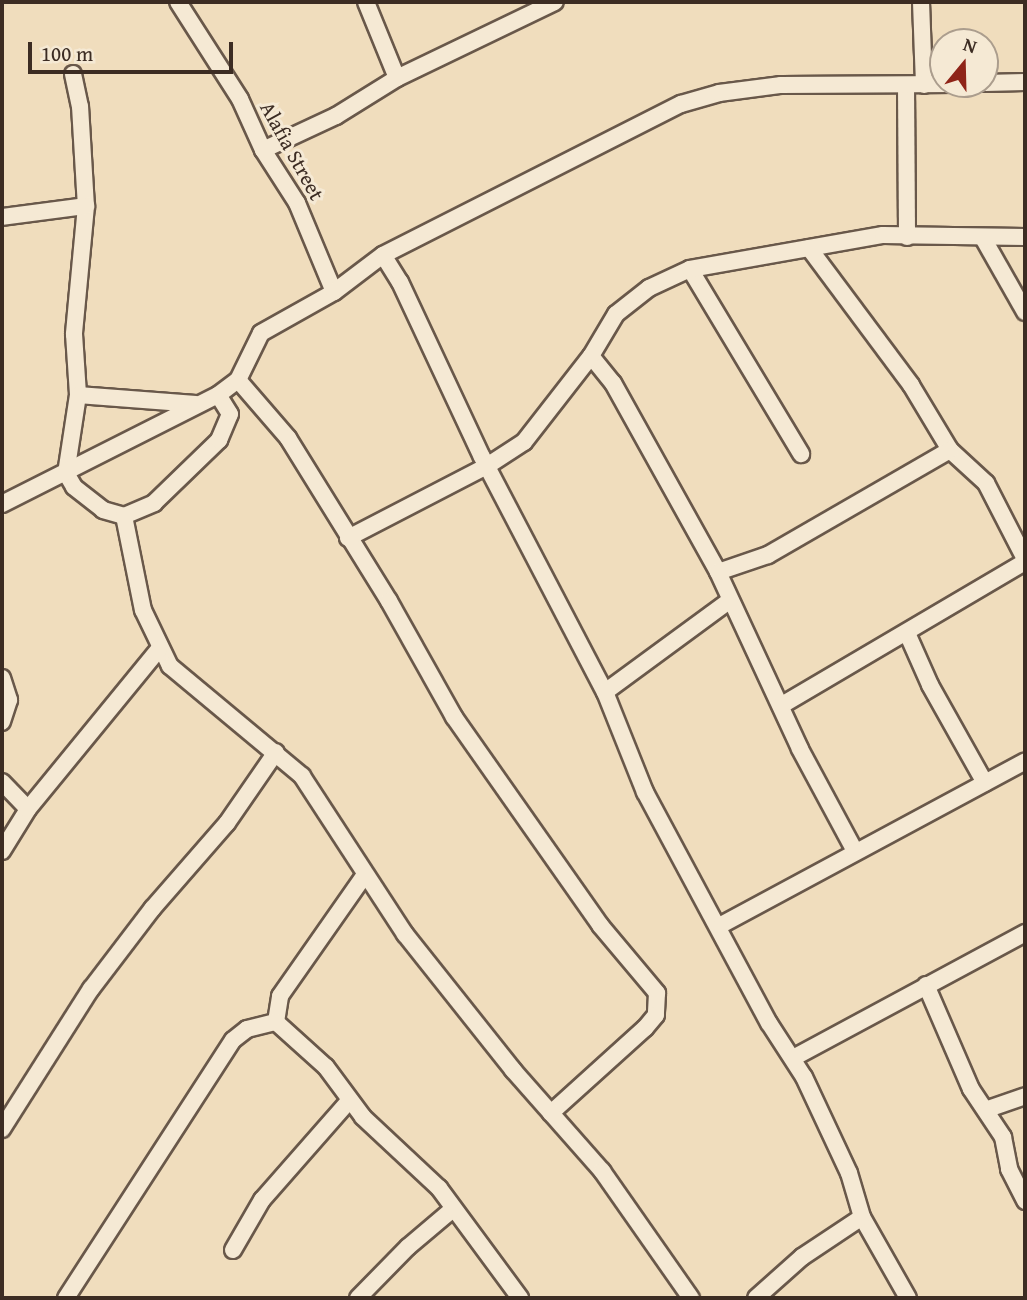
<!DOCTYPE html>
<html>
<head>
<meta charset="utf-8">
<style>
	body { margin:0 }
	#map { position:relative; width:1027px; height:1300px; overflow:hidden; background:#f0ddbd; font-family:"Gentium Book Plus",serif }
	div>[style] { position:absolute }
	.roads { filter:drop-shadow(2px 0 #69584a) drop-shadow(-2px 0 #69584a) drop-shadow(0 2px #69584a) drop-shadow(0 -2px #69584a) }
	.street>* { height:16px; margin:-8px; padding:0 8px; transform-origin:8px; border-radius:8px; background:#f5e9d4 }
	span { translate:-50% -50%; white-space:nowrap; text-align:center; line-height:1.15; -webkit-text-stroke:6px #f5e9d4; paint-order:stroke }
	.street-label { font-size:21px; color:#3c2c23 }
	.frame { position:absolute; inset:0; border:4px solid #3c2c23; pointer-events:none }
	.north { position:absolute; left:929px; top:28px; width:70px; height:70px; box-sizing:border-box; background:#f5e9d4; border:2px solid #ab9d8d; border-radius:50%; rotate:19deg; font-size:19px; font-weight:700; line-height:28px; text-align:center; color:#3c2c23 }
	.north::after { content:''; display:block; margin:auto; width:24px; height:32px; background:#8f2418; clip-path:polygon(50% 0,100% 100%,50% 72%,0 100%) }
	.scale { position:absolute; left:28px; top:42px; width:205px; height:32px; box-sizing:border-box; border:4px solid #3c2c23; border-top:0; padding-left:9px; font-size:21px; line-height:24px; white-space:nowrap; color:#3c2c23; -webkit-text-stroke:5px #f5e9d4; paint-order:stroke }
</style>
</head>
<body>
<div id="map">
	<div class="roads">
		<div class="street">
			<div style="left:178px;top:2px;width:115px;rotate:57.4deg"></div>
			<div style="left:240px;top:99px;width:56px;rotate:65.7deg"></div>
			<div style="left:263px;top:150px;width:63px;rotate:57.3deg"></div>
			<div style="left:297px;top:203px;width:96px;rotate:67.4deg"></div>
			<div style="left:366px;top:2px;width:82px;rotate:67.8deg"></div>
			<div style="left:921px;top:2px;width:83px;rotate:87.9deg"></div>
			<div style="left:73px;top:74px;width:33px;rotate:78deg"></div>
			<div style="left:80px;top:106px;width:100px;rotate:86.6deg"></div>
			<div style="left:86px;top:206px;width:129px;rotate:95.4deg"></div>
			<div style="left:74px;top:334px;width:61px;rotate:86.2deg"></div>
			<div style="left:78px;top:395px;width:79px;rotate:98.7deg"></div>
			<div style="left:66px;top:473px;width:16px;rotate:60deg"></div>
			<div style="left:74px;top:487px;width:37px;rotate:38deg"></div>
			<div style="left:103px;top:510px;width:22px;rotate:16deg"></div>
			<div style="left:124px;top:516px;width:33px;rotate:-23deg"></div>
			<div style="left:154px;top:503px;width:91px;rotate:-44.1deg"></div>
			<div style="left:219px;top:440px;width:28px;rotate:-67deg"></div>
			<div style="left:230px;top:414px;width:22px;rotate:-122deg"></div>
			<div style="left:985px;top:83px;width:40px;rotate:-1.4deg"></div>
			<div style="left:906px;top:86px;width:151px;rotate:89.6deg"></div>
			<div style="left:263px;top:150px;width:81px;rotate:-25deg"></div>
			<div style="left:336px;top:116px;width:72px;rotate:-31.9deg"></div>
			<div style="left:397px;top:78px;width:175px;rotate:-25.7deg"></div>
			<div style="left:2px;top:217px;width:85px;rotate:-7.5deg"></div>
			<div style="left:983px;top:238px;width:85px;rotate:60.4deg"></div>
			<div style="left:809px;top:248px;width:171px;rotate:53.3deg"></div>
			<div style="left:911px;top:385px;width:76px;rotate:59deg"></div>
			<div style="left:950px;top:450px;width:49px;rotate:42.5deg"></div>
			<div style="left:986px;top:483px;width:85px;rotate:62.8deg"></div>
			<div style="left:383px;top:255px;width:32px;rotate:58deg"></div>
			<div style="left:400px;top:282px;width:193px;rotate:64.9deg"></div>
			<div style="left:482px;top:457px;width:265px;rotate:62.4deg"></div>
			<div style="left:605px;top:692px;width:108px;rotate:68.2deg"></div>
			<div style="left:645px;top:792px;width:262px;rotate:61.8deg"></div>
			<div style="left:769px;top:1023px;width:64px;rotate:57.1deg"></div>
			<div style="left:804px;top:1077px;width:106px;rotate:64.9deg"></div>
			<div style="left:849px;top:1173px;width:46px;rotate:73.5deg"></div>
			<div style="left:862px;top:1217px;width:93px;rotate:60.4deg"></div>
			<div style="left:690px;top:269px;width:216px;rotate:59deg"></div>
			<div style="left:591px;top:356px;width:35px;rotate:51deg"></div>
			<div style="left:613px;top:383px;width:216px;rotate:60.9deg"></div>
			<div style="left:718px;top:572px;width:195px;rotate:65.1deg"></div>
			<div style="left:800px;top:749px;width:116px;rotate:61.7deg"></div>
			<div style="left:238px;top:380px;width:77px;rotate:49.2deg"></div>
			<div style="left:288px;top:438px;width:192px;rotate:58.2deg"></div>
			<div style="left:389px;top:601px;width:133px;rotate:60.7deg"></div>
			<div style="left:454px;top:717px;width:254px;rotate:54.9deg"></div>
			<div style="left:600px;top:925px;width:89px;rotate:50deg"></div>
			<div style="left:657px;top:993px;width:22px;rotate:93deg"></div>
			<div style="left:656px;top:1015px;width:17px;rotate:130deg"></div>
			<div style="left:645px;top:1028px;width:127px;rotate:137.9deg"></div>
			<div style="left:78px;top:395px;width:118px;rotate:4.4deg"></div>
			<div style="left:2px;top:504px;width:242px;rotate:-26.8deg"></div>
			<div style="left:218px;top:395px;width:25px;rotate:-37deg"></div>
			<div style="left:238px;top:380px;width:52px;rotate:-63.9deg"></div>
			<div style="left:261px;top:333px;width:84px;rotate:-29.3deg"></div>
			<div style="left:334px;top:292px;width:61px;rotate:-37.1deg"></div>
			<div style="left:383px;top:255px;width:334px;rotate:-26.9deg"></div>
			<div style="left:681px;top:104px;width:40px;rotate:-16deg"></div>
			<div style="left:719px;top:93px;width:63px;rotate:-7.4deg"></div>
			<div style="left:781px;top:85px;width:173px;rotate:-0.3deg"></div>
			<div style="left:124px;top:516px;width:96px;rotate:78.6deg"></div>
			<div style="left:143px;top:610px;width:62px;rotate:64.3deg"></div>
			<div style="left:170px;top:666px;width:172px;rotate:39.8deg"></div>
			<div style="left:302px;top:776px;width:189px;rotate:56.9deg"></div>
			<div style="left:405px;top:934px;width:174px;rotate:51.5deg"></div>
			<div style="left:513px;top:1070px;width:135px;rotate:48.6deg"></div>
			<div style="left:602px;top:1171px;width:155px;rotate:55deg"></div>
			<div style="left:348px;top:538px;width:157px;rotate:-27.4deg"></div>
			<div style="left:487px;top:466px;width:44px;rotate:-33deg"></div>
			<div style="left:524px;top:442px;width:109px;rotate:-52.1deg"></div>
			<div style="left:591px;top:356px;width:49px;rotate:-59.2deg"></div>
			<div style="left:616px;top:314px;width:42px;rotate:-38.2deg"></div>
			<div style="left:649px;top:288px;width:45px;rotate:-24.9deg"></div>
			<div style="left:690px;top:269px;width:196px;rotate:-10deg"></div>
			<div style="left:883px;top:235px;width:142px;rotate:0.8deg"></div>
			<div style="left:718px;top:572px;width:53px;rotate:-18.8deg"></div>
			<div style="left:768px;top:555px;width:210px;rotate:-30deg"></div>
			<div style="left:907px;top:633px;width:57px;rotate:66.1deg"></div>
			<div style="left:930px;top:685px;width:112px;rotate:60.7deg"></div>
			<div style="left:2px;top:678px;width:23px;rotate:72deg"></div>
			<div style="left:9px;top:700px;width:23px;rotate:108deg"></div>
			<div style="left:605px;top:692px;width:154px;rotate:-36.3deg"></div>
			<div style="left:782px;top:705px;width:282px;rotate:-30.5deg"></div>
			<div style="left:2px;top:782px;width:37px;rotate:46deg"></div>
			<div style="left:2px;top:851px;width:49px;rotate:-58.2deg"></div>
			<div style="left:28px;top:809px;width:207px;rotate:-50.7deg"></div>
			<div style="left:721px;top:925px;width:345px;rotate:-28.3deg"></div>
			<div style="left:926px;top:985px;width:113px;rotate:66.6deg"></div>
			<div style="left:971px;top:1089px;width:58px;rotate:56.3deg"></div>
			<div style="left:1003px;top:1137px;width:33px;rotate:79deg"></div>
			<div style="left:1009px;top:1169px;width:36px;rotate:63deg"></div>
			<div style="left:276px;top:1022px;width:26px;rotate:-81deg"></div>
			<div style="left:280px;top:996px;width:146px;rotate:-55deg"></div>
			<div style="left:793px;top:1058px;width:264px;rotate:-28.3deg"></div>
			<div style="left:988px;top:1109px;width:39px;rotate:-19deg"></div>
			<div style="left:2px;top:1129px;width:166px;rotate:-57.6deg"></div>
			<div style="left:91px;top:989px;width:101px;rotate:-52.7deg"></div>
			<div style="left:152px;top:909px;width:114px;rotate:-48.9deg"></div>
			<div style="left:227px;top:823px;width:86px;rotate:-55.4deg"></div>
			<div style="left:233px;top:1250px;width:58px;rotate:-59.9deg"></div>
			<div style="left:262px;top:1200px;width:133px;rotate:-48.7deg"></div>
			<div style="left:66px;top:1298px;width:307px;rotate:-57.1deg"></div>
			<div style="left:233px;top:1040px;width:18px;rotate:-38deg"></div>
			<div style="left:247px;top:1029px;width:30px;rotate:-14deg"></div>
			<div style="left:276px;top:1022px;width:67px;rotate:42deg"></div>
			<div style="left:326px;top:1067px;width:62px;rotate:53.5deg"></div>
			<div style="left:363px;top:1117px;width:104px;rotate:43.1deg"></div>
			<div style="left:439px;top:1188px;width:137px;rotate:53.6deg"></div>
			<div style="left:358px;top:1298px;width:71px;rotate:-45.6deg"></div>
			<div style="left:408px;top:1247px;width:59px;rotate:-40.2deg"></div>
			<div style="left:756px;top:1298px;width:62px;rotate:-41.7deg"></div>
			<div style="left:802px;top:1257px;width:72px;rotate:-33.7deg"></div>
		</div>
	</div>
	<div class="street-label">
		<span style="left:292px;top:151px;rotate:61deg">Alafia Street</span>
	</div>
	<div class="frame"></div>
	<div class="north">N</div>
	<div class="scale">100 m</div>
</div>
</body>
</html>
